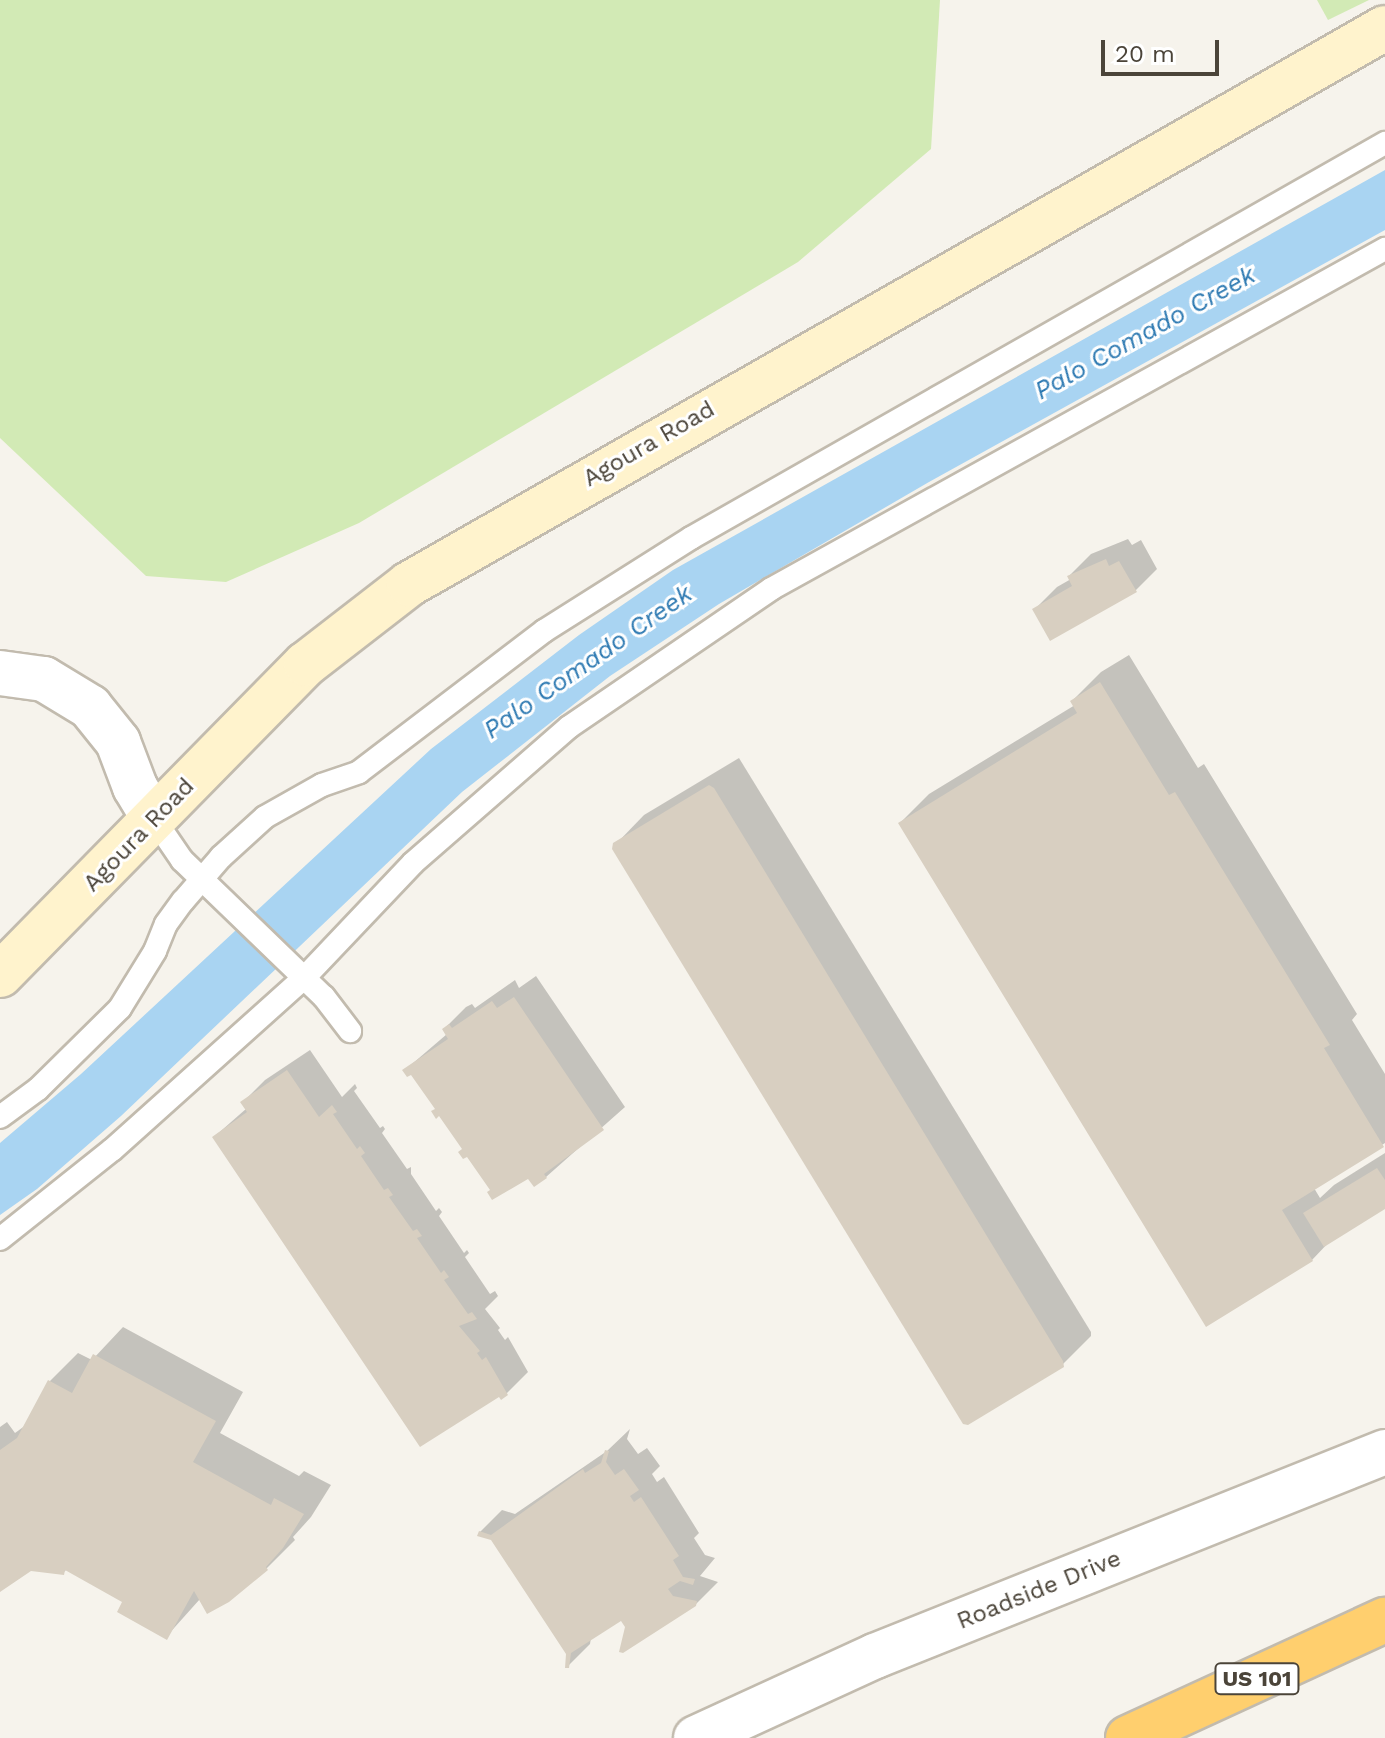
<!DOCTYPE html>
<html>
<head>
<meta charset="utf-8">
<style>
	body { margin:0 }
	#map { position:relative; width:1385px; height:1738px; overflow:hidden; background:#f6f3ec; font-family:"Work Sans",sans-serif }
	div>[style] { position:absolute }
	.green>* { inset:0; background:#d2eab5 }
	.water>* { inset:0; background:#a9d4f2 }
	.shadow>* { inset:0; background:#0003 }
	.building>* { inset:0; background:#d8cfc1 }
	.roads { filter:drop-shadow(2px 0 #c2bbae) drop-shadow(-2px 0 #c2bbae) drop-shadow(0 2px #c2bbae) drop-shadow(0 -2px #c2bbae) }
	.lane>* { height:22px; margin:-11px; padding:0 11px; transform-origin:11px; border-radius:11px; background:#fff }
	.street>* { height:44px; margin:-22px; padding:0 22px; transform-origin:22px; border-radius:22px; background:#fff }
	.secondary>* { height:44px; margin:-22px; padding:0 22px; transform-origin:22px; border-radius:22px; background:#fff3cd }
	.highway>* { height:44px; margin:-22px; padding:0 22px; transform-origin:22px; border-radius:22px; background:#ffcf6e }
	span { translate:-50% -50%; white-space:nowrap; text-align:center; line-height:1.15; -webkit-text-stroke:6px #fff; paint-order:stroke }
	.shield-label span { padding:2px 6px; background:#fff; border:2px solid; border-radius:6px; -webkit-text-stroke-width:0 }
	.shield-label { font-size:22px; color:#4b4439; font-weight:700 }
	.street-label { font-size:24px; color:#4b4439 }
	.water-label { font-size:26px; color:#2e7ab2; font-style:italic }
	.scale { position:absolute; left:1101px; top:40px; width:118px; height:36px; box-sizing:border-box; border:4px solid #4b4439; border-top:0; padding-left:10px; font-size:24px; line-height:28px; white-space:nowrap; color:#4b4439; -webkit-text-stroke:6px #fff; paint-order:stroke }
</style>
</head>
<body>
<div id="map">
	<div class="green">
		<div style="clip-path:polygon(0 0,940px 0,931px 149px,798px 262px,359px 523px,226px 582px,146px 576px,0 438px)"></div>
		<div style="clip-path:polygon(1317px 0,1369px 0,1328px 20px)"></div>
	</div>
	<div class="water">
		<div style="clip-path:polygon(1385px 170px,1385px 230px,929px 482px,719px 604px,610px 676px,462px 792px,121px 1116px,37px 1189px,0 1215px,0 1143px,81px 1074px,431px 749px,579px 635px,673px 570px)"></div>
	</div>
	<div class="shadow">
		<div style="clip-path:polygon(1128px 539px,1132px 545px,1141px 540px,1157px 569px,1135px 591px,1035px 609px,1057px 587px,1071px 579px,1069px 576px,1091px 554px)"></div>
		<div style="clip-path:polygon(1129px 655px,1198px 768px,1204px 764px,1357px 1014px,1352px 1020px,1385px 1074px,1385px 1143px,1314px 1188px,1320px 1198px,1334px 1185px,1385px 1153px,1385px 1207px,1331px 1240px,1312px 1260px,900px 823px,929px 794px,1075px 705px,1072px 701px,1101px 672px)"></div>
		<div style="clip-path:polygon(739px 758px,1091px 1332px,1091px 1336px,1062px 1365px,615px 845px,644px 815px)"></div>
		<div style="clip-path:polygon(536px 976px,625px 1107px,546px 1177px,529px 1176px,492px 1190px,412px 1072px,405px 1070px,447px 1034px,444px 1029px,466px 1007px,472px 1004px,475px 1008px,515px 980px,519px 988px)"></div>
		<div style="clip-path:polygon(310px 1050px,342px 1097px,355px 1084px,357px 1088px,354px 1091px,380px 1128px,383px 1126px,385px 1129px,382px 1133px,407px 1169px,411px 1167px,411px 1174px,436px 1211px,439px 1208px,442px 1212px,439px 1216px,464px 1253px,467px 1250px,469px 1253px,465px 1257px,490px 1294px,495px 1291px,498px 1296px,485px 1309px,500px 1328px,498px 1330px,505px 1340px,508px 1337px,528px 1372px,506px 1394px,214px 1137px,247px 1108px,243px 1102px,265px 1080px)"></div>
		<div style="clip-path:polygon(123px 1327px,243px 1392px,220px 1433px,299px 1476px,304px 1471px,331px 1485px,311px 1517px,293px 1537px,295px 1540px,267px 1568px,200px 1599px,166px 1637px,125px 1601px,67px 1569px,63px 1573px,31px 1568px,0 1590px,0 1427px,7px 1422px,15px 1433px,26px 1425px,50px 1381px,78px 1353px,92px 1360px)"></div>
		<div style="clip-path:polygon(630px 1429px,627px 1439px,638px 1454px,647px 1448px,660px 1466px,652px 1474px,657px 1482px,664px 1477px,699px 1533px,694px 1538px,705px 1555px,715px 1558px,700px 1576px,718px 1582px,695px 1605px,627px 1626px,622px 1618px,591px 1638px,590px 1644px,568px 1666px,568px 1653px,492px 1538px,480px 1532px,502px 1510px,515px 1514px,607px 1451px)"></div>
	</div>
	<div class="building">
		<div style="clip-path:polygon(1106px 559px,1109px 566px,1119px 561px,1137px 592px,1050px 641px,1032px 609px,1072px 586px,1067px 576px)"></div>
		<div style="clip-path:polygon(1100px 682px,1169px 795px,1175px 792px,1330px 1045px,1324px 1048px,1384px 1147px,1282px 1210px,1313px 1261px,1206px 1327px,898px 823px,1077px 713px,1070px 701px)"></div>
		<div style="clip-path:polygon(709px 785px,714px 788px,1063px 1361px,1064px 1367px,968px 1425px,963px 1424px,612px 849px,613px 843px)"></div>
		<div style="clip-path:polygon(514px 997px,604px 1130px,544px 1174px,547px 1178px,534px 1187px,528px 1179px,492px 1200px,487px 1192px,490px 1190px,467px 1157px,463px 1159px,458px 1152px,462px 1149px,439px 1116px,436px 1119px,431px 1111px,435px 1109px,411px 1075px,407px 1077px,402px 1070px,448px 1039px,442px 1029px,449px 1024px,452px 1028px,492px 1001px,497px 1008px)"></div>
		<div style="clip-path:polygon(287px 1070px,319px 1117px,332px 1105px,337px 1112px,333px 1114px,357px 1149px,360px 1146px,365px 1153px,361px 1156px,384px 1190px,388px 1188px,393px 1195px,389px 1197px,413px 1231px,417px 1229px,422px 1236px,417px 1238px,441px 1273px,444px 1270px,449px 1277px,444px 1280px,468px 1314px,472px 1312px,477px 1319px,459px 1326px,480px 1351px,477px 1353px,482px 1360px,486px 1357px,508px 1395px,501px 1400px,499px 1397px,420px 1447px,212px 1137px,247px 1112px,240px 1102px)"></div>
		<div style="clip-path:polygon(1377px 1168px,1385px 1180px,1385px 1209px,1324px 1247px,1303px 1213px)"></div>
		<div style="clip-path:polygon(93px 1354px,216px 1421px,193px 1462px,271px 1505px,274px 1498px,304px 1514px,283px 1548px,266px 1567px,268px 1570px,229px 1602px,207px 1614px,194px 1591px,167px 1640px,117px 1612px,122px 1602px,65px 1570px,64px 1575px,31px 1571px,0 1592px,0 1450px,17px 1438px,48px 1380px,72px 1393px)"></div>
		<div style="clip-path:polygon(605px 1450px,609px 1451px,606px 1462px,615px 1475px,624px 1469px,639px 1490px,630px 1496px,634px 1502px,641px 1497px,679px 1556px,673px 1560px,683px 1577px,695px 1579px,693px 1585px,680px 1581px,668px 1589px,673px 1596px,697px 1601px,696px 1606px,623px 1653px,619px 1652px,625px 1627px,621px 1621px,571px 1653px,569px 1668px,565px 1668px,566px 1654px,491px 1540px,477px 1536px,479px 1531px,491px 1535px,583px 1469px,585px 1473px,601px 1463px)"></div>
	</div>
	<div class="roads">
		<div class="lane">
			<div style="left:154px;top:819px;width:50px;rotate:55.7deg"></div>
			<div style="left:182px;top:860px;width:197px;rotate:44deg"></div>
			<div style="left:324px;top:997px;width:43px;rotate:52.6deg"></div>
			<div style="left:0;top:1117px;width:47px;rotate:-36.4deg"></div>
			<div style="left:38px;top:1089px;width:115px;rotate:-44.6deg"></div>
			<div style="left:120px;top:1008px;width:67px;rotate:-58.4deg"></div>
			<div style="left:155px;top:951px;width:29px;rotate:-68deg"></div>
			<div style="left:166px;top:924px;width:29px;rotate:-54deg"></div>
			<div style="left:183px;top:901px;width:58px;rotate:-49.2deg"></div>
			<div style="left:221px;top:857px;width:59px;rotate:-42.3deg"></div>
			<div style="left:265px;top:817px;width:65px;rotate:-29.3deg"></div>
			<div style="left:322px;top:785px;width:39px;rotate:-19deg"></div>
			<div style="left:359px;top:772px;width:233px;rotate:-37.3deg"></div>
			<div style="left:544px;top:631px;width:174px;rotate:-32.3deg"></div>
			<div style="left:691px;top:538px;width:799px;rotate:-29.65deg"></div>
			<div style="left:0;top:1239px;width:143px;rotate:-38.5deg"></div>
			<div style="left:112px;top:1150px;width:258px;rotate:-41.9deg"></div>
			<div style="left:304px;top:978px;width:158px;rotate:-46.5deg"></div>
			<div style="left:413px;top:863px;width:207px;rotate:-41.1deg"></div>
			<div style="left:569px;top:727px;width:245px;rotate:-34.3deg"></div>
			<div style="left:771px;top:589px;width:702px;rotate:-28.98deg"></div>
		</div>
		<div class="street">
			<div style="left:0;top:673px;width:44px;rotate:7.8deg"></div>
			<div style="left:44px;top:679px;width:54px;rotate:31.3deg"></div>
			<div style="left:90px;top:707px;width:45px;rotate:51.3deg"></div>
			<div style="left:118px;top:742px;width:48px;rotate:69.3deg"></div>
			<div style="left:135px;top:787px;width:37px;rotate:59deg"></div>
			<div style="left:696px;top:1738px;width:197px;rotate:-24.6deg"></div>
			<div style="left:875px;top:1656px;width:549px;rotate:-21.8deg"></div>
		</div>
		<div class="secondary">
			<div style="left:0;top:975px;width:436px;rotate:-45.5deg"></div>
			<div style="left:306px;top:664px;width:130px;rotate:-37.8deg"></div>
			<div style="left:409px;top:584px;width:1123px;rotate:-29.67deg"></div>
		</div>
		<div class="highway">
			<div style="left:1128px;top:1738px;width:283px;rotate:-24.7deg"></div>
		</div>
	</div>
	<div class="shield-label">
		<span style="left:1257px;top:1679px">US 101</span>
	</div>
	<div class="street-label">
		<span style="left:649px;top:444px;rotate:-30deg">Agoura Road</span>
		<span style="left:139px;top:835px;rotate:-46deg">Agoura Road</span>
		<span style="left:1039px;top:1590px;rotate:-22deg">Roadside Drive</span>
	</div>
	<div class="water-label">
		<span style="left:1145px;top:333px;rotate:-29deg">Palo Comado Creek</span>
		<span style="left:588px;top:662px;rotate:-35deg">Palo Comado Creek</span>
	</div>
	<div class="scale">20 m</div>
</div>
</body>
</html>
